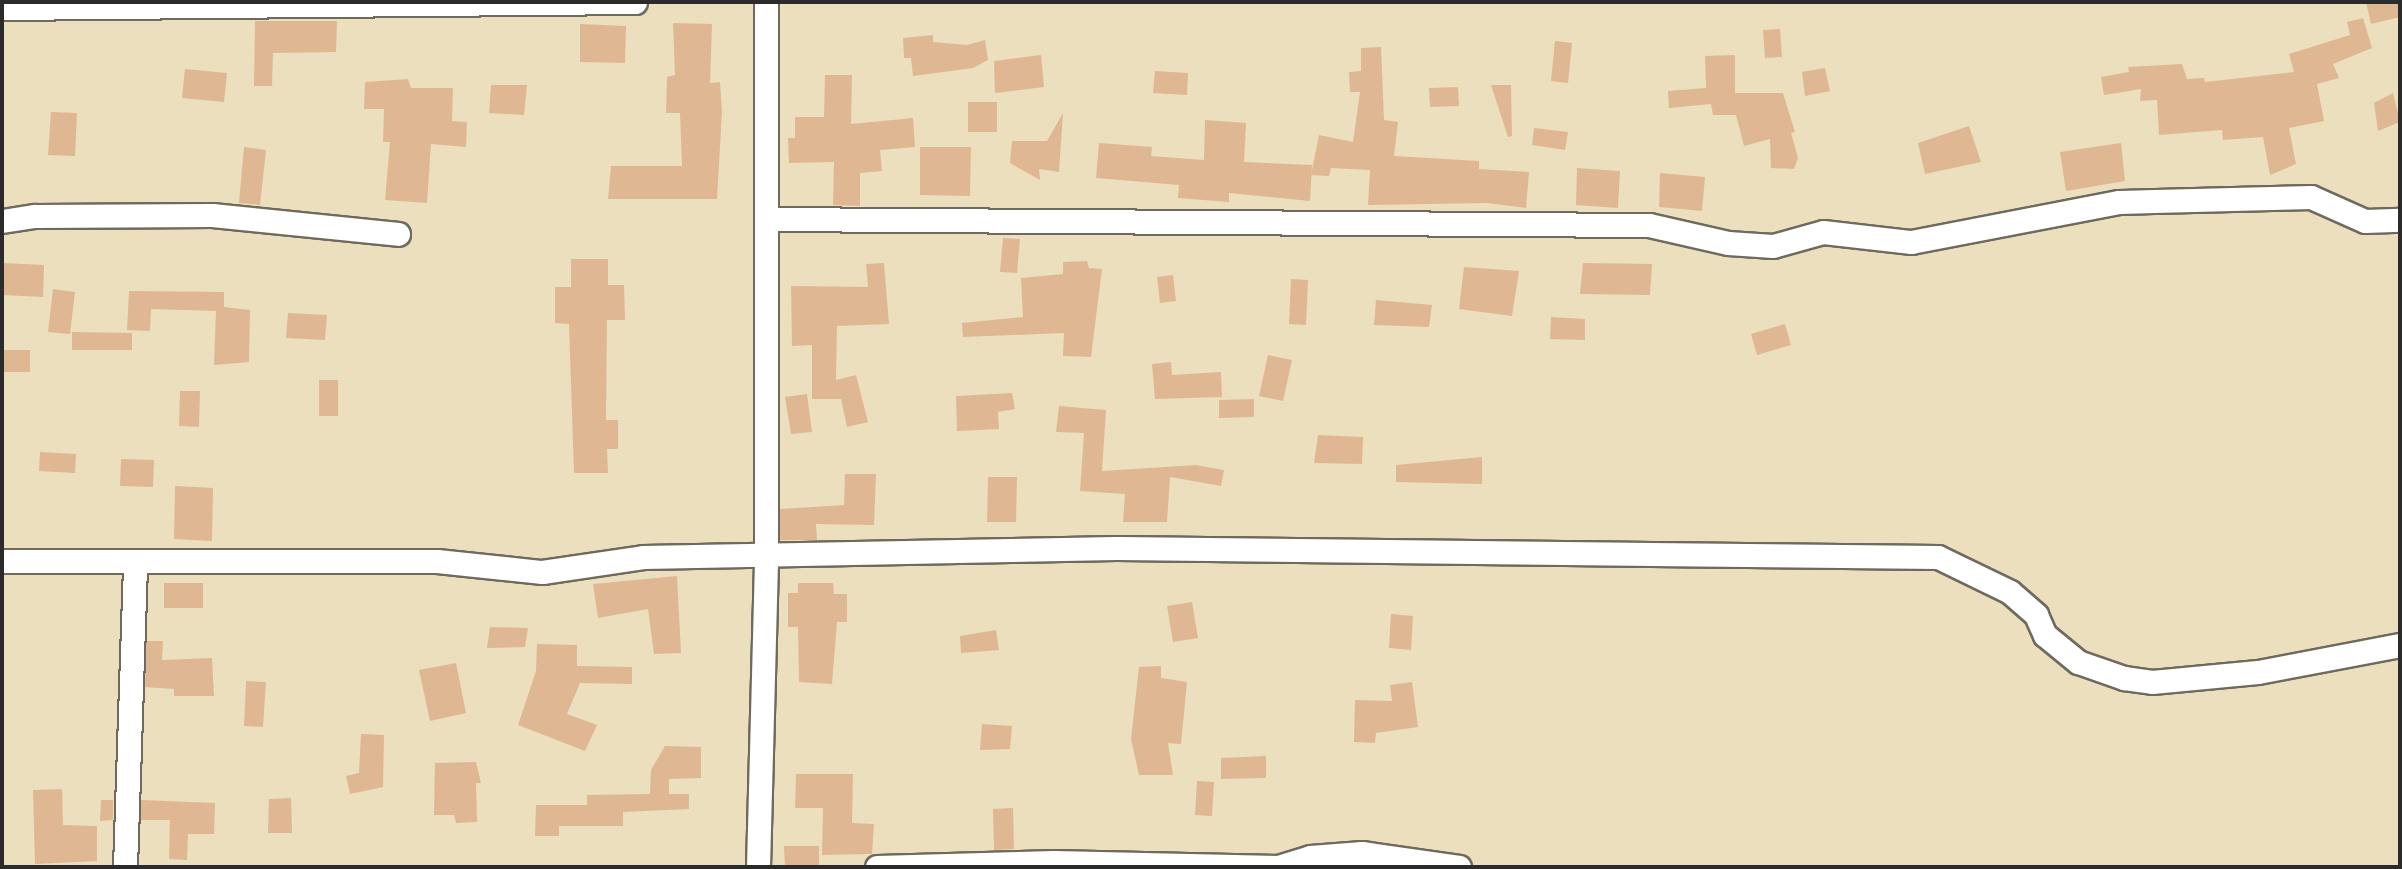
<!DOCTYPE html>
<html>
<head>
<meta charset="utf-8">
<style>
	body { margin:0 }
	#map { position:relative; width:2402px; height:869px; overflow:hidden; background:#ecdfbd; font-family:Pangolin,sans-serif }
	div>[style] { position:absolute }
	.building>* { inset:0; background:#e0b793 }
	.roads { filter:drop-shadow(2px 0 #6f6a5e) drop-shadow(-2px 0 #6f6a5e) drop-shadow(0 2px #6f6a5e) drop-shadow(0 -2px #6f6a5e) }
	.street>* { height:23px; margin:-11.5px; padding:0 11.5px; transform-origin:11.5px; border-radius:11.5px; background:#fff }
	span { translate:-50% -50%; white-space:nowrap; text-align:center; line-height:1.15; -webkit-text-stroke:6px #f7f3e8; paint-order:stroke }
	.frame { position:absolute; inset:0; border:4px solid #2b2b2b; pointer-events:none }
</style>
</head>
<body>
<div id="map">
	<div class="building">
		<div style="clip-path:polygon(2366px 2px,2400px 2px,2400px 17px,2371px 24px)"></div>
		<div style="clip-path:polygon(2363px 18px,2372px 48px,2333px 64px,2339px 78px,2317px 84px,2324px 121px,2289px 128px,2296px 164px,2270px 175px,2263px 137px,2223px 140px,2222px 130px,2159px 135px,2157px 100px,2140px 101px,2141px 89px,2104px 95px,2101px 77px,2129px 72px,2128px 67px,2182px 64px,2187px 79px,2204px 78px,2205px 82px,2294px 72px,2289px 54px,2350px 35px,2347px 22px)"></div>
		<div style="clip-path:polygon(255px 21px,337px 21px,336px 52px,273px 53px,272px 86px,254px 86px)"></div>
		<div style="clip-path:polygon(673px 23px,712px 24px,710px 83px,720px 82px,722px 112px,717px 199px,608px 199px,611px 166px,682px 166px,680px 113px,666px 113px,667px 77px,675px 75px)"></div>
		<div style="clip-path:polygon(580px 24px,626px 26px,625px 63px,580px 62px)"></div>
		<div style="clip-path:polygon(1780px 29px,1782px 57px,1765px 58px,1763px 30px)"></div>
		<div style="clip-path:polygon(933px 35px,933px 42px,967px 45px,985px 40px,988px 60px,973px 68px,913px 76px,911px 58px,904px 58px,903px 38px)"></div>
		<div style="clip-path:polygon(1555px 41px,1572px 43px,1568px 83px,1551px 81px)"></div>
		<div style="clip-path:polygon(1381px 47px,1384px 120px,1398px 122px,1394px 156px,1479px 161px,1479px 169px,1529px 172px,1526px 208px,1487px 203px,1368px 205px,1370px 170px,1331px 168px,1329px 176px,1311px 175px,1319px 135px,1353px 142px,1360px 92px,1350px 92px,1349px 72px,1361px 71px,1361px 48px)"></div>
		<div style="clip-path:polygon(1041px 55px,1044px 87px,995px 93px,994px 61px)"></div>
		<div style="clip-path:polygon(1735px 55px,1735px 93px,1783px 93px,1795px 132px,1791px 133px,1798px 158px,1794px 169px,1771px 168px,1770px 139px,1744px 146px,1736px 115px,1713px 115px,1711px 104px,1669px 108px,1668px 91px,1706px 88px,1705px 56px)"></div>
		<div style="clip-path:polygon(1825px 68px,1830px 91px,1805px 96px,1802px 72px)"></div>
		<div style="clip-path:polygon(185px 69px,227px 73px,224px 102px,182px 98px)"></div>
		<div style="clip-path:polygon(1155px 71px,1188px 73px,1187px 95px,1153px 93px)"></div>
		<div style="clip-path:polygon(825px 75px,852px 75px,851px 124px,913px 118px,915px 147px,880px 150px,882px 171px,860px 173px,860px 206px,833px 205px,834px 162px,789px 163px,788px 138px,795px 138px,795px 117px,824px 117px)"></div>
		<div style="clip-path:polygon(408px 79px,411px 88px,453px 88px,452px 121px,467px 122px,466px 147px,431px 144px,427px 203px,385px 200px,390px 142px,383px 142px,384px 109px,364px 109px,365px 82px)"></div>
		<div style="clip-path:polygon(491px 85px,527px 85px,524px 115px,489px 113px)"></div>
		<div style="clip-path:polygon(1491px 85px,1511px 85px,1512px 136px,1508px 137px)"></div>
		<div style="clip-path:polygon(1458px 87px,1459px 106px,1430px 107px,1429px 88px)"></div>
		<div style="clip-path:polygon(2393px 93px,2400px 122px,2378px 131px,2374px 103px)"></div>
		<div style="clip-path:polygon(968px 102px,997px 102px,997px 132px,968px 132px)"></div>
		<div style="clip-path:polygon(51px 112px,77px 113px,75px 156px,48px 155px)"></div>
		<div style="clip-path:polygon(1063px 113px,1059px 172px,1039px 169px,1040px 180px,1010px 163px,1012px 141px,1047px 141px)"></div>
		<div style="clip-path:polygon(1205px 120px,1246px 123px,1244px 162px,1312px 165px,1310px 201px,1229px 193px,1229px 202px,1178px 198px,1179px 185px,1096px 178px,1099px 143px,1152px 147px,1151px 156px,1204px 160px)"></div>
		<div style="clip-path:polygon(1969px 126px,1981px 162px,1925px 174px,1918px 143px)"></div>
		<div style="clip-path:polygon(1534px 128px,1568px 132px,1565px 150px,1532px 145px)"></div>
		<div style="clip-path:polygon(2121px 143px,2125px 181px,2066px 191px,2060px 152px)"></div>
		<div style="clip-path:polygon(244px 147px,266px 150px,260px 205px,239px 203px)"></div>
		<div style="clip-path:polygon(920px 147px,971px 147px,970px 196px,920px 195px)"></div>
		<div style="clip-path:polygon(1577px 168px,1620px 171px,1618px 208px,1576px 205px)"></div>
		<div style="clip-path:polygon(1660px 173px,1705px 177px,1702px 211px,1659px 207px)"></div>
		<div style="clip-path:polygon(1003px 238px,1020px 239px,1017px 273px,1000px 272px)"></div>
		<div style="clip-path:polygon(571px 259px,608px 259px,608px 285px,624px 285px,625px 320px,607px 320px,606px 420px,618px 420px,618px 449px,607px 449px,608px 473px,574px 473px,569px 324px,555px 323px,555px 287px,571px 287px)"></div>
		<div style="clip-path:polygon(1087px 261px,1089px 268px,1102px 269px,1091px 357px,1063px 356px,1064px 333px,963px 337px,962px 323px,1023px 317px,1021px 278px,1063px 274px,1063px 262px)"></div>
		<div style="clip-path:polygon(2px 263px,44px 265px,43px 297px,2px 295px)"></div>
		<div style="clip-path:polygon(884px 263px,889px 324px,837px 326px,836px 380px,856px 375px,868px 422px,847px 427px,841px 399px,812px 399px,812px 345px,792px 346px,791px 286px,868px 287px,866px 264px)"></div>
		<div style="clip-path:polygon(1583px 263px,1652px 264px,1650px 295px,1580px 294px)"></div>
		<div style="clip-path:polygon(1464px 267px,1519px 271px,1512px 316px,1459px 309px)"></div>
		<div style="clip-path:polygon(1173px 275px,1176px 301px,1160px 303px,1157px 277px)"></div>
		<div style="clip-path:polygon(1291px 279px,1308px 280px,1306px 325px,1289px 324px)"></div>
		<div style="clip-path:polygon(53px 289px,75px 292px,70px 334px,48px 332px)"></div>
		<div style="clip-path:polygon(129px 291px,224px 292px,224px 307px,250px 310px,249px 362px,214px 365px,216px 311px,151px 309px,150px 331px,127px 330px)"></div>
		<div style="clip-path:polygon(1376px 300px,1432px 305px,1429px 327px,1374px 325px)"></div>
		<div style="clip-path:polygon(288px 313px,327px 315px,325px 340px,286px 338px)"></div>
		<div style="clip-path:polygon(1551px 317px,1585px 319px,1585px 340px,1550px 339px)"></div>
		<div style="clip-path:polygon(1785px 324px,1791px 345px,1757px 355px,1751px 334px)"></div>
		<div style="clip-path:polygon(72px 332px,132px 333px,132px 350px,72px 350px)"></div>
		<div style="clip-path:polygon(2px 350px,30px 350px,30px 372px,2px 372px)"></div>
		<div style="clip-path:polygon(1268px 355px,1292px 360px,1283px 401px,1259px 396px)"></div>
		<div style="clip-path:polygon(1171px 362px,1172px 375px,1221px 372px,1222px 397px,1155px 399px,1152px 364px)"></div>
		<div style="clip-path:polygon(319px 380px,338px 380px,338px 416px,319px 416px)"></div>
		<div style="clip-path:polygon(180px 391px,200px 391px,199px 427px,179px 426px)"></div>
		<div style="clip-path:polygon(1012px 393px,1015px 409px,998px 412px,999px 429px,957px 431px,956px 396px)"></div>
		<div style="clip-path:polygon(807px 394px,812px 432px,791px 434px,785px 397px)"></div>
		<div style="clip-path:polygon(1254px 399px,1254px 417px,1219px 418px,1219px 400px)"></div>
		<div style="clip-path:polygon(1059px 406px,1106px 410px,1102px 471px,1196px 465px,1224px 470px,1221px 486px,1170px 477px,1167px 522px,1123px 522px,1125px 494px,1080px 491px,1084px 433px,1056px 432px)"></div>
		<div style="clip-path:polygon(1318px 435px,1363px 437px,1362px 464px,1314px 463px)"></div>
		<div style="clip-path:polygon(40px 452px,76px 454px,75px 473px,39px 471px)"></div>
		<div style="clip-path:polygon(1482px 457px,1482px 484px,1396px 482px,1396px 465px)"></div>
		<div style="clip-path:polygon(121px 459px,154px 460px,153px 487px,120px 486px)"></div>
		<div style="clip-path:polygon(845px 474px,876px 474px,874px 525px,816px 524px,817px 540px,780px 540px,780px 509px,844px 505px)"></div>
		<div style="clip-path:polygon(988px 477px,1017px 477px,1016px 522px,987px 522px)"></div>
		<div style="clip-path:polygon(175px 486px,213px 488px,212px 541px,174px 539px)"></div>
		<div style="clip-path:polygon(677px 576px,681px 653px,654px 654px,648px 609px,598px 618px,593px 584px)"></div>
		<div style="clip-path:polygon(164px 583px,203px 583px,203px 608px,164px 608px)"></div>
		<div style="clip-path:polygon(798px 583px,833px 583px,834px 594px,847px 594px,847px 622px,837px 622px,832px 684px,799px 682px,798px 627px,788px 627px,788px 593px,798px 593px)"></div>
		<div style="clip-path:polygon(1192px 602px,1198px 638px,1173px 642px,1167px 606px)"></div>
		<div style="clip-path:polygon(1391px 614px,1413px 616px,1411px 650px,1389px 648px)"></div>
		<div style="clip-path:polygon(490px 627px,528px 628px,525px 647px,487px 648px)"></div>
		<div style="clip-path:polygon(996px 630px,999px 650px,961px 653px,960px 636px)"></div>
		<div style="clip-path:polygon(146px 641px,163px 641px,162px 660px,212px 658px,214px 696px,174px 696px,174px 689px,145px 687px)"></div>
		<div style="clip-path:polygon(537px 644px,577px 645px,577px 666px,632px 667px,632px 684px,580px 683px,567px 714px,597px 725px,585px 751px,518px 725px,536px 671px)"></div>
		<div style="clip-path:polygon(456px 663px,466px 713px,430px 721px,419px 670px)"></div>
		<div style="clip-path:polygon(1161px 666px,1161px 678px,1187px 682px,1181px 744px,1168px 743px,1173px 775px,1139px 775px,1131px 739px,1139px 667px)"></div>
		<div style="clip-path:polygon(246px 681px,266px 682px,263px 727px,244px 726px)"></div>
		<div style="clip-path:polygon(1412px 682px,1418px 727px,1376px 733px,1375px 743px,1354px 742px,1355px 700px,1392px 701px,1390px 685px)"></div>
		<div style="clip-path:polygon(982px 724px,1012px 726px,1010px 749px,980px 750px)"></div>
		<div style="clip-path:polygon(361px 734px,384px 735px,383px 787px,350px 794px,346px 776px,359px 773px)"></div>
		<div style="clip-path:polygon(665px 746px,701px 747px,701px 778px,669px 779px,669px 794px,689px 794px,689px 809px,623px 812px,623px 826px,559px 826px,559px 836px,535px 836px,536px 805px,587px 805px,587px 795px,650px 794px,651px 770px)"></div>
		<div style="clip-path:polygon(1266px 756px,1266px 778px,1221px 779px,1221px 758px)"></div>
		<div style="clip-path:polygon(476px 762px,481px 783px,476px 783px,477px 822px,456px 823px,454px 815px,434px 815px,435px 763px)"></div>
		<div style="clip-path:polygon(796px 774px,853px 774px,852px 823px,874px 824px,872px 854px,822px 855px,823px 808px,795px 808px)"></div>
		<div style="clip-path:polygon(1197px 781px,1214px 782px,1212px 816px,1195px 815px)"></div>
		<div style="clip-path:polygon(62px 789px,63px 825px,97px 826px,97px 861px,35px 864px,33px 790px)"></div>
		<div style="clip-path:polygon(291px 798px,292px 833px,268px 833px,269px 799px)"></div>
		<div style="clip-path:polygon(101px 800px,113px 800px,113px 820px,100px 821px)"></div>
		<div style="clip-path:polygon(141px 800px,215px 803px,214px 834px,188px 834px,187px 860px,169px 859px,170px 820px,141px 820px)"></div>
		<div style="clip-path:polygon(1013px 808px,1014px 849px,994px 850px,993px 809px)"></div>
		<div style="clip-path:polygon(784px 846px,819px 846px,819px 867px,785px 867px)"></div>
	</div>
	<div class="roads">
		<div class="street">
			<div style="left:2px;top:8px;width:633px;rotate:-0.54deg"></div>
			<div style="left:766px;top:219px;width:883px;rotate:0.39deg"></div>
			<div style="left:1649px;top:225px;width:81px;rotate:12.8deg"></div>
			<div style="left:1728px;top:243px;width:45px;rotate:3.8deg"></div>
			<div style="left:1773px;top:246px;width:52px;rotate:-15.6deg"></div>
			<div style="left:1823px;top:232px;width:89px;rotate:6.5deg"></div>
			<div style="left:1911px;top:242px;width:212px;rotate:-10.9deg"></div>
			<div style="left:2119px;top:202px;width:192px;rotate:-1.5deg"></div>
			<div style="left:2311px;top:197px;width:59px;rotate:24deg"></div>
			<div style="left:2365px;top:221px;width:35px;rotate:-2deg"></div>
			<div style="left:2px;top:221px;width:33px;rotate:-9deg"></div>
			<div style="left:35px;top:216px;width:177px;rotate:-0.3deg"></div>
			<div style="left:212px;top:215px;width:187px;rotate:5.8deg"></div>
			<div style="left:2px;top:561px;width:435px"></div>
			<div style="left:437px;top:561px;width:106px;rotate:6deg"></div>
			<div style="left:542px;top:572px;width:102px;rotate:-8.4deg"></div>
			<div style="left:643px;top:557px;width:473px;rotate:-1.1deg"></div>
			<div style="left:1116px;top:548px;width:822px;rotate:0.63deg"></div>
			<div style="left:1938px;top:557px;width:80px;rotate:25.9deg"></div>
			<div style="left:2010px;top:592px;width:35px;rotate:41deg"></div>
			<div style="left:2036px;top:615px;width:22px;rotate:66deg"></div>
			<div style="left:2045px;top:635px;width:43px;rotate:39.3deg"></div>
			<div style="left:2078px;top:662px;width:49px;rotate:19.2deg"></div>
			<div style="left:2124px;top:678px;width:28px;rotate:8deg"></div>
			<div style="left:2152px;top:682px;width:106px;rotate:-5.4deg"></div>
			<div style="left:2258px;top:672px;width:145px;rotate:-10.8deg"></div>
			<div style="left:125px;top:867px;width:306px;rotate:-88.1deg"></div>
			<div style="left:758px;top:867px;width:313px;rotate:-88.5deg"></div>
			<div style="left:766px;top:554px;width:552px;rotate:-90deg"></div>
			<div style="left:877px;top:867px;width:177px;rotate:-1.6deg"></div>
			<div style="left:1054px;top:862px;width:224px;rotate:1.3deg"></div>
			<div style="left:1278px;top:867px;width:34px;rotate:-17deg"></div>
			<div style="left:1310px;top:857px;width:52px;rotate:-4.4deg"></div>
			<div style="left:1362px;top:853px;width:98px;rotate:8.2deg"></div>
		</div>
	</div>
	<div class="frame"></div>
</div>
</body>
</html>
